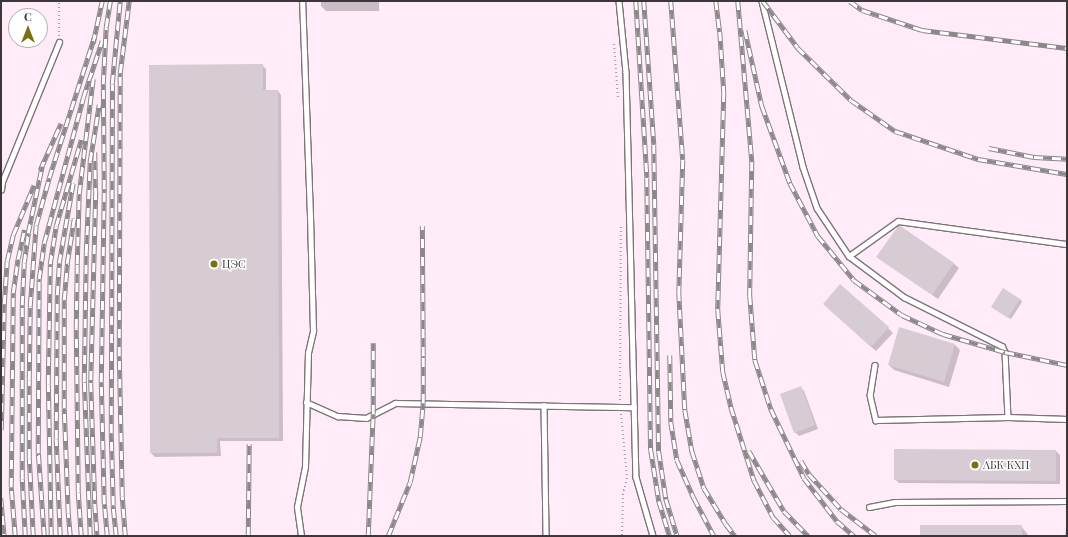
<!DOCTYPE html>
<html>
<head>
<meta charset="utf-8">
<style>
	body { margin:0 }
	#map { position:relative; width:1068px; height:537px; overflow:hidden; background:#fef8fc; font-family:"Playfair Display",serif }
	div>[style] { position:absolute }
	.built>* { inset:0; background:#ffecf8 }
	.shadow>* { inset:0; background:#0003 }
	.building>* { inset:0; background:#d7ccd3 }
	.path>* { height:2px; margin-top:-1px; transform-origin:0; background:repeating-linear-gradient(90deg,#a49fa2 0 1px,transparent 0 4px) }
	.roads { filter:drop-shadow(1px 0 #7d747a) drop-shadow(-1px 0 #7d747a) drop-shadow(0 1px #7d747a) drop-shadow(0 -1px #7d747a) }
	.lane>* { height:4.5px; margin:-2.25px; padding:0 2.25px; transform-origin:2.25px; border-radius:2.25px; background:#fff }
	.rail>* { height:4.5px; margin-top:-2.25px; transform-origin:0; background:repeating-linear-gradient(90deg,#fff 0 9px,#8c878a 0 18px); box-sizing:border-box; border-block:1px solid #8c878a }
	.dots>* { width:11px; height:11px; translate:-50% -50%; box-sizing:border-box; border:2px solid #fff; border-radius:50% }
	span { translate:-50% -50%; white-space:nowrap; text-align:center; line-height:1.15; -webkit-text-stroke:3px #fff; paint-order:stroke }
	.poi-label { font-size:11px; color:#3c383a }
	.left { translate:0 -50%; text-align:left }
	.frame { position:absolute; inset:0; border:2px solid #3c383a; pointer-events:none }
	.north { position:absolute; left:8px; top:8px; width:40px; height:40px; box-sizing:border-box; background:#fff; border:1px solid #b1afb0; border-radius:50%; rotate:0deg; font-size:11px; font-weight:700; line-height:16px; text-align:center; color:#3c383a }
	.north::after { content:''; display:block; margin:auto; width:14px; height:18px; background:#7a7010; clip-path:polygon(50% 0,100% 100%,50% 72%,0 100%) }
</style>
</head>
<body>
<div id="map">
	<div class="built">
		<div style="clip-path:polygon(evenodd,2px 1px,1067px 1px,1067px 536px,1px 536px,1px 5px,2px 1px,16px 16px,40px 16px,40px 40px,16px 40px,16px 16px)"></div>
	</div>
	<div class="shadow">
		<div style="clip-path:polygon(321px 1px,379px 1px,379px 11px,326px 11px,321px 6px)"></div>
		<div style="clip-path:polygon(262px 65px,266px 69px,266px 91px,278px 91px,281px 95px,283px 441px,220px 441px,221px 456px,155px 457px,151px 453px)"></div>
		<div style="clip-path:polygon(877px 257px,953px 263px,959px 268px,938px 299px)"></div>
		<div style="clip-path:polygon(1020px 299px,1022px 302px,1011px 319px,994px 309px)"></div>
		<div style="clip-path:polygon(829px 309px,888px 328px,893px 333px,876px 351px)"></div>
		<div style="clip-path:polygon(900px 328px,955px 345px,960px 350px,949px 387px,894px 370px,889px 365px)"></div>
		<div style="clip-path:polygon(800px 387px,804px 391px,818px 429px,799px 436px,795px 432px)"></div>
		<div style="clip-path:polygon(895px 450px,1056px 451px,1060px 455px,1060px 484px,899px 483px,895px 479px)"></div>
		<div style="clip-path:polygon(1021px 526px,1029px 536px,921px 536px)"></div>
		<div style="clip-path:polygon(1066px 526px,1067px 526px,1067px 536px,1065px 536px)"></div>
	</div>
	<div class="building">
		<div style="clip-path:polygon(263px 64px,263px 90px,278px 90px,279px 438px,217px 438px,217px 453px,150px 453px,149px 65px)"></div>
		<div style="clip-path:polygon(899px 225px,954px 263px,932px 295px,876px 257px)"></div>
		<div style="clip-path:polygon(840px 284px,889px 327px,871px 347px,823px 304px)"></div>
		<div style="clip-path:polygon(1003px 288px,1020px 299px,1008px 318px,991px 307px)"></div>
		<div style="clip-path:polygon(899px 327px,955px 344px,944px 382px,888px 365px)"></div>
		<div style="clip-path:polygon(801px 386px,815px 425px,794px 433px,780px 394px)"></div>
		<div style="clip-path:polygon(894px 449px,1056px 450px,1056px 481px,894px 480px)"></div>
		<div style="clip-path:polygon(920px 525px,1022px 525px,1022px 536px,920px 536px)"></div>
	</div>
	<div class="path">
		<div style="left:59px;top:36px;width:35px;rotate:-90deg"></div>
		<div style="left:614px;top:44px;width:54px;rotate:85.8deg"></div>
		<div style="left:620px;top:400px;width:176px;rotate:-89.7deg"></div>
		<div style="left:621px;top:414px;width:64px;rotate:84.6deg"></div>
		<div style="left:627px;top:478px;width:16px;rotate:104deg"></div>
		<div style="left:623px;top:494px;width:42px;rotate:91.4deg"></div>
	</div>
	<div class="roads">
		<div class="lane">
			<div style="left:619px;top:1px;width:71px;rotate:84.4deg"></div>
			<div style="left:626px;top:72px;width:405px;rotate:88.6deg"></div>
			<div style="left:636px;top:477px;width:61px;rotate:73.9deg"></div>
			<div style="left:762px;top:1px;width:171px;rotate:76.1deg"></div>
			<div style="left:803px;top:167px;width:43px;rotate:71.1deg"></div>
			<div style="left:817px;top:208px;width:58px;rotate:56.3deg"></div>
			<div style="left:849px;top:256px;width:69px;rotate:36.7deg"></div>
			<div style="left:904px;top:297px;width:110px;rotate:26.6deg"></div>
			<div style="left:1002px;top:346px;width:7px;rotate:63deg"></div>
			<div style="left:1005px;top:352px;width:65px;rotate:87.4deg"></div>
			<div style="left:1px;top:190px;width:8px;rotate:-83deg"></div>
			<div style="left:2px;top:182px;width:151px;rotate:-67.8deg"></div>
			<div style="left:849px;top:256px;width:60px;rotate:-35.5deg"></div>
			<div style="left:898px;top:221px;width:171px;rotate:7.8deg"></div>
			<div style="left:875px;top:365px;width:30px;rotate:99deg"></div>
			<div style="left:870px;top:395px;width:26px;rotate:77deg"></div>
			<div style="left:876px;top:420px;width:132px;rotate:-1.3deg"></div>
			<div style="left:1008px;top:417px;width:59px;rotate:1.9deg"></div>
			<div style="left:306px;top:402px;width:35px;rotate:24deg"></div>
			<div style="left:338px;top:416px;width:28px;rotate:4deg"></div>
			<div style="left:366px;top:418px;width:33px;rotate:-27deg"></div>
			<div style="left:395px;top:403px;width:239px;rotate:1deg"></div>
			<div style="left:544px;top:405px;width:131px;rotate:89.1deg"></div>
			<div style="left:869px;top:507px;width:26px;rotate:-11deg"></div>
			<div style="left:895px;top:502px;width:172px;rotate:-0.3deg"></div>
			<div style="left:301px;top:536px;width:29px;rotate:-98deg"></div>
			<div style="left:297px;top:507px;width:41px;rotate:-78.7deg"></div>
			<div style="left:305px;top:467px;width:114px;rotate:-88.5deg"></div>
			<div style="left:308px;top:353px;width:23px;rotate:-77deg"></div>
			<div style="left:313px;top:331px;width:115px;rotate:-91.5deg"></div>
			<div style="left:310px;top:216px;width:215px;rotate:-92.1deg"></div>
		</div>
	</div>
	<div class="rail">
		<div style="left:636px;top:1px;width:177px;rotate:86.4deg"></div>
		<div style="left:647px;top:178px;width:272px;rotate:89.2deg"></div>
		<div style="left:651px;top:450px;width:52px;rotate:81.1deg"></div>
		<div style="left:659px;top:501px;width:37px;rotate:73deg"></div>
		<div style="left:644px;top:1px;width:144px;rotate:86deg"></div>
		<div style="left:654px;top:145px;width:307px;rotate:89.1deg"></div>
		<div style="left:659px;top:452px;width:48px;rotate:81.5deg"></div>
		<div style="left:666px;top:499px;width:39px;rotate:73deg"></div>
		<div style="left:671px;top:1px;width:159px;rotate:85.7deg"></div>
		<div style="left:683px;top:160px;width:132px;rotate:91.7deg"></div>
		<div style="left:679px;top:292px;width:118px;rotate:87.1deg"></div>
		<div style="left:685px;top:410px;width:42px;rotate:80.3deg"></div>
		<div style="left:692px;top:451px;width:39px;rotate:72deg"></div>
		<div style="left:704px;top:488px;width:42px;rotate:58.6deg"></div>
		<div style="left:726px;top:524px;width:15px;rotate:53deg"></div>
		<div style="left:716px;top:1px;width:31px;rotate:83deg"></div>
		<div style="left:720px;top:32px;width:61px;rotate:86.2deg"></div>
		<div style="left:724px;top:93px;width:217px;rotate:91.6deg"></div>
		<div style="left:718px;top:310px;width:62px;rotate:85.4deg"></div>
		<div style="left:723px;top:372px;width:36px;rotate:77deg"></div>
		<div style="left:731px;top:407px;width:77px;rotate:72.5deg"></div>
		<div style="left:754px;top:480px;width:42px;rotate:62.8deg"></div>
		<div style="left:773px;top:517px;width:25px;rotate:48deg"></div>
		<div style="left:738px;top:1px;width:162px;rotate:85deg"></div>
		<div style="left:752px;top:162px;width:134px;rotate:90.9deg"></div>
		<div style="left:750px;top:296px;width:64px;rotate:85.5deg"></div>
		<div style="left:755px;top:360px;width:52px;rotate:71.9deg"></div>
		<div style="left:771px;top:409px;width:76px;rotate:64.4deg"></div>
		<div style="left:804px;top:478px;width:54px;rotate:52.5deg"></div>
		<div style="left:837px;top:521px;width:23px;rotate:41deg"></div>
		<div style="left:763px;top:1px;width:59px;rotate:53.3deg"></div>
		<div style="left:798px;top:48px;width:74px;rotate:44.5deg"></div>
		<div style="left:851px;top:100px;width:54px;rotate:35.2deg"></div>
		<div style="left:895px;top:131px;width:88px;rotate:18.6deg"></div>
		<div style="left:978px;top:159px;width:90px;rotate:9.6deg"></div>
		<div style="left:850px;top:1px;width:15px;rotate:37deg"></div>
		<div style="left:862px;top:10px;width:63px;rotate:18.4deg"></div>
		<div style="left:922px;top:30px;width:146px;rotate:7.1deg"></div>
		<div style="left:745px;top:30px;width:78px;rotate:77.4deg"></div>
		<div style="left:762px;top:106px;width:82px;rotate:70deg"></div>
		<div style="left:790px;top:183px;width:60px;rotate:62.2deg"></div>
		<div style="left:818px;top:236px;width:57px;rotate:50.7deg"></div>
		<div style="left:854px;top:280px;width:59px;rotate:36.1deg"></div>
		<div style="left:902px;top:315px;width:45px;rotate:24.9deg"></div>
		<div style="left:943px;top:334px;width:65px;rotate:16.2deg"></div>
		<div style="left:1005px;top:352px;width:63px;rotate:11.8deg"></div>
		<div style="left:93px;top:43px;width:43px;rotate:-77.9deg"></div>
		<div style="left:989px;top:148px;width:46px;rotate:11.3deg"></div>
		<div style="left:1034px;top:157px;width:33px;rotate:3deg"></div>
		<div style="left:95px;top:152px;width:39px;rotate:89deg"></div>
		<div style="left:96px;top:191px;width:192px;rotate:91.5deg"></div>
		<div style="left:91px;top:383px;width:121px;rotate:88.1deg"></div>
		<div style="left:95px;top:504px;width:32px;rotate:86deg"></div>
		<div style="left:40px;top:170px;width:51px;rotate:-65.9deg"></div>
		<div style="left:670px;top:355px;width:67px;rotate:89.1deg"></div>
		<div style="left:671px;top:422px;width:38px;rotate:81deg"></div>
		<div style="left:677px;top:460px;width:42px;rotate:65.9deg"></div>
		<div style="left:694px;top:498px;width:43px;rotate:62.2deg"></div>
		<div style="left:1px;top:430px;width:126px;rotate:-88.6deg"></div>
		<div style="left:4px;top:304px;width:43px;rotate:-86deg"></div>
		<div style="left:7px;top:261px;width:27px;rotate:-77deg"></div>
		<div style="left:13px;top:235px;width:54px;rotate:-67.2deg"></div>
		<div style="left:749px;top:451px;width:69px;rotate:59.7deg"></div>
		<div style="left:784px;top:511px;width:35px;rotate:46deg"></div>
		<div style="left:801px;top:461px;width:15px;rotate:58deg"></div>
		<div style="left:809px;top:474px;width:47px;rotate:47.6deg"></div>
		<div style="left:841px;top:509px;width:44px;rotate:37.6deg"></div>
		<div style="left:1px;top:498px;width:38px;rotate:85deg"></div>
		<div style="left:15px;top:536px;width:49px;rotate:-94.7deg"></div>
		<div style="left:11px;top:487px;width:194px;rotate:-89.4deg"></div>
		<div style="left:13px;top:293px;width:34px;rotate:-82deg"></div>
		<div style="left:18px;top:259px;width:30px;rotate:-78deg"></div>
		<div style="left:25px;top:536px;width:57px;rotate:-93deg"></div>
		<div style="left:22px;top:479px;width:174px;rotate:-90deg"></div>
		<div style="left:22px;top:305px;width:42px;rotate:-87.3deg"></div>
		<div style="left:24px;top:263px;width:30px;rotate:-82deg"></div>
		<div style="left:28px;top:233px;width:68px;rotate:-78.2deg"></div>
		<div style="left:33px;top:536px;width:78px;rotate:-92.9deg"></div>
		<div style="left:29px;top:458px;width:78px;rotate:-90deg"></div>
		<div style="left:29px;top:380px;width:74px;rotate:-89.2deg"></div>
		<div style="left:30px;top:306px;width:81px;rotate:-85.8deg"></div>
		<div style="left:36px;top:225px;width:49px;rotate:-74.5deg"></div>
		<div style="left:49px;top:178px;width:147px;rotate:-72.2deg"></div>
		<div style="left:44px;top:536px;width:83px;rotate:-94.1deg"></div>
		<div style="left:38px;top:453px;width:174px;rotate:-89.7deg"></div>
		<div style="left:39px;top:279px;width:36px;rotate:-82deg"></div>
		<div style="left:44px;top:243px;width:150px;rotate:-74.9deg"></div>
		<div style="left:83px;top:98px;width:60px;rotate:-71.6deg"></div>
		<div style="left:51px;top:536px;width:152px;rotate:-91.1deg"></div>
		<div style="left:48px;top:384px;width:120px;rotate:-89deg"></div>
		<div style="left:50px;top:264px;width:38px;rotate:-81deg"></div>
		<div style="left:56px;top:226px;width:90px;rotate:-73.8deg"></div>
		<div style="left:60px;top:536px;width:97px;rotate:-92.4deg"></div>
		<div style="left:56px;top:439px;width:144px;rotate:-89.6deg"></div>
		<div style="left:57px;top:295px;width:32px;rotate:-86deg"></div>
		<div style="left:59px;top:263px;width:81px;rotate:-80.1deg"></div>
		<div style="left:70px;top:536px;width:23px;rotate:-95deg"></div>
		<div style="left:68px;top:513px;width:105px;rotate:-92.2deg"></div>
		<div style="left:64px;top:408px;width:108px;rotate:-90deg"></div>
		<div style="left:64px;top:300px;width:37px;rotate:-85deg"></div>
		<div style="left:67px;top:263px;width:45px;rotate:-81deg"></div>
		<div style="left:81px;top:536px;width:44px;rotate:-93.9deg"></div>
		<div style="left:78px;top:492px;width:164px;rotate:-90.7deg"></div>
		<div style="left:76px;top:328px;width:64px;rotate:-89.1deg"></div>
		<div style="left:77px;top:264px;width:70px;rotate:-88.4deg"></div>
		<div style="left:79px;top:194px;width:116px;rotate:-83.1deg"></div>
		<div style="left:90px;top:536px;width:154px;rotate:-92.2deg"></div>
		<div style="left:84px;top:382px;width:129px;rotate:-89.1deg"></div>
		<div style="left:86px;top:253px;width:92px;rotate:-87.5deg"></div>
		<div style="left:90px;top:161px;width:57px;rotate:-80.9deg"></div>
		<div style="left:107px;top:536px;width:32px;rotate:-95deg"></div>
		<div style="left:104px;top:504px;width:122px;rotate:-91.4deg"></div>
		<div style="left:101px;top:382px;width:193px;rotate:-89.1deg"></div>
		<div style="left:104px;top:189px;width:105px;rotate:-90.5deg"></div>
		<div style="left:103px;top:84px;width:57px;rotate:-87deg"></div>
		<div style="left:106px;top:27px;width:26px;rotate:-81deg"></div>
		<div style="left:116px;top:536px;width:31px;rotate:-96deg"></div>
		<div style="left:113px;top:505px;width:72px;rotate:-91.6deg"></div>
		<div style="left:111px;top:433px;width:349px;rotate:-89.8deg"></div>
		<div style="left:112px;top:84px;width:83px;rotate:-84.5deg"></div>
		<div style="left:125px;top:536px;width:40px;rotate:-94.3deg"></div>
		<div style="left:122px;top:496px;width:140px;rotate:-91.2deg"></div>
		<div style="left:119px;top:356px;width:283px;rotate:-89.8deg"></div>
		<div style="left:120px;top:73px;width:73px;rotate:-82.9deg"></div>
		<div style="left:248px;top:536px;width:92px;rotate:-89.4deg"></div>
		<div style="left:368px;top:536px;width:122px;rotate:-87.7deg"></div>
		<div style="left:373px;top:414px;width:71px;rotate:-90deg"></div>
		<div style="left:388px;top:536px;width:58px;rotate:-67.8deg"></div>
		<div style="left:410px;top:482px;width:46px;rotate:-77.5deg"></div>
		<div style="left:420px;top:437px;width:34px;rotate:-85deg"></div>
		<div style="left:423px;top:403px;width:47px;rotate:-90deg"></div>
		<div style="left:423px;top:356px;width:130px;rotate:-90.4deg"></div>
	</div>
	<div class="dots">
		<div style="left:214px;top:264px;background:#7a7010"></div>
		<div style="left:975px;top:465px;background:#7a7010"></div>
	</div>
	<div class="poi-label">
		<span class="left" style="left:222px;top:264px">ЦЭС</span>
		<span class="left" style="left:983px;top:465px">АБК КХП</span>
	</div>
	<div class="frame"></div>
	<div class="north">С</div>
</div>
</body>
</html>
